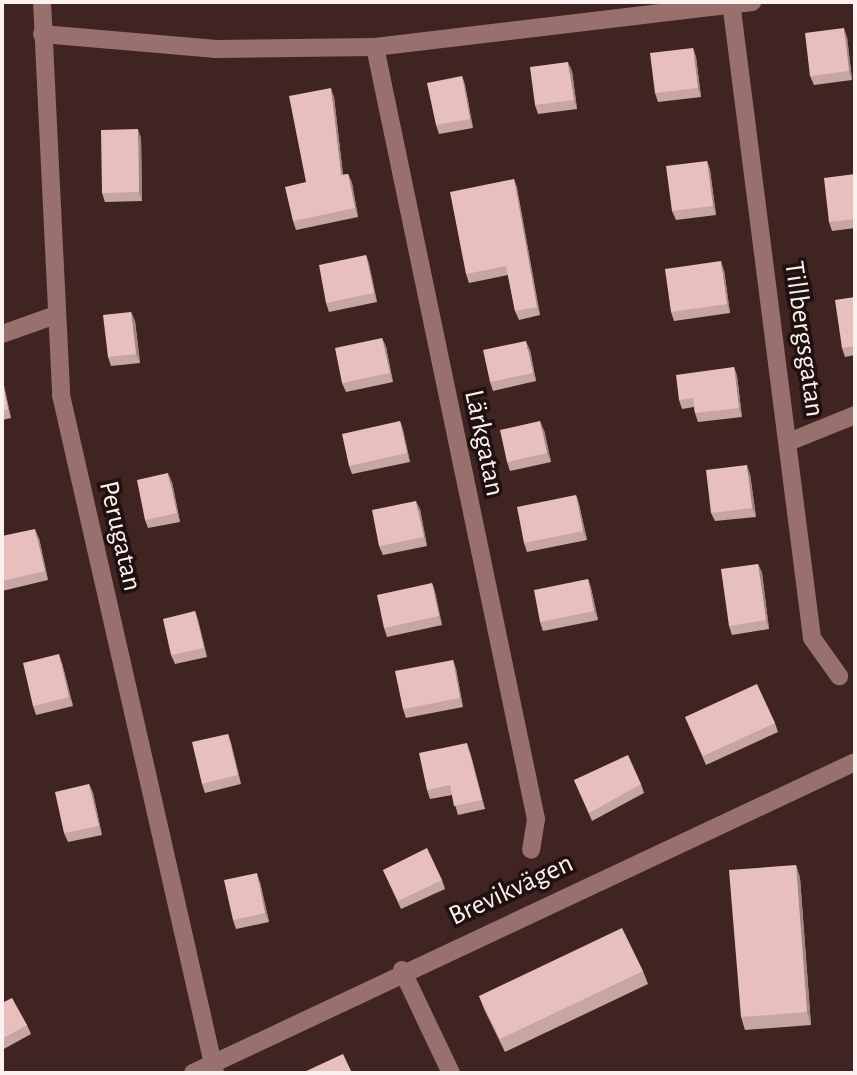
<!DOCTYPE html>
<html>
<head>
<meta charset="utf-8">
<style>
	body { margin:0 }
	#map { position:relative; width:857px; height:1075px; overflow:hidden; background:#402422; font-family:"Alegreya Sans",sans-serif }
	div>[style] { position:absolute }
	.minor>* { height:18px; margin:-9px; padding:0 9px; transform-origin:9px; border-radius:9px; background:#98706d }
	.wall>* { inset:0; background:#c7a5a3 }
	.shaded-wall>* { inset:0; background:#a28684 }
	.building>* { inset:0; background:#e7c0bd }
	span { translate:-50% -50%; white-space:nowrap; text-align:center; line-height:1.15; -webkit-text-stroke:7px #1e1110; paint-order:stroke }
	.street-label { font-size:28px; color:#fdf1f0 }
	.frame { position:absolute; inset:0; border:4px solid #fdf1f0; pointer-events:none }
</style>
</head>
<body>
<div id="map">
	<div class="minor">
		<div style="left:42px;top:2px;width:393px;rotate:87.2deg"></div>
		<div style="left:61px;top:395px;width:695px;rotate:77.2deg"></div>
		<div style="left:731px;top:2px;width:641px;rotate:82.74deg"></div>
		<div style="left:812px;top:638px;width:47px;rotate:54.6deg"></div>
		<div style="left:42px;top:34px;width:175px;rotate:4.9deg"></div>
		<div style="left:216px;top:49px;width:159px;rotate:-0.7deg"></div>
		<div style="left:375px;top:47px;width:380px;rotate:-6.8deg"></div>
		<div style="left:375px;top:47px;width:789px;rotate:78.22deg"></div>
		<div style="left:536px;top:819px;width:31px;rotate:99deg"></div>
		<div style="left:2px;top:334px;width:57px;rotate:-19.4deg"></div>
		<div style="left:791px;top:441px;width:69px;rotate:-22.1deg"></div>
		<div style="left:402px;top:970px;width:114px;rotate:64.6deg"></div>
		<div style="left:193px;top:1073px;width:731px;rotate:-25.16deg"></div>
	</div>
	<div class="wall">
		<div style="clip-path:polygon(847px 37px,852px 80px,814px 85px,810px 76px)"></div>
		<div style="clip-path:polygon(693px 48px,696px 57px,701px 97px,658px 102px,655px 93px)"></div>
		<div style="clip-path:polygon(572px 71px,577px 109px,538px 114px,535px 105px)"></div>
		<div style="clip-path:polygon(462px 76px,465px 85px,473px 128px,439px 134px,436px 125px)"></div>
		<div style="clip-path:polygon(334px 97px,343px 175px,348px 174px,352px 183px,358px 217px,296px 230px,293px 221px)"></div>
		<div style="clip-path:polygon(141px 138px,142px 201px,105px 202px,102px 193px)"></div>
		<div style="clip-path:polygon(707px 161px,710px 170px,716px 215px,676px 220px,672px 211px)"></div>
		<div style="clip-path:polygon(855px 174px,855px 228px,832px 231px,829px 222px)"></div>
		<div style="clip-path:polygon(514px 179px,517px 188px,540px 315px,519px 320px,515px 311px,508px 275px,469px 283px,466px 274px)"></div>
		<div style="clip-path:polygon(366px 255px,369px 264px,377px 302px,329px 312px,326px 303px)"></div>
		<div style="clip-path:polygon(724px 270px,730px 313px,674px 321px,671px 312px)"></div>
		<div style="clip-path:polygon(855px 297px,855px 355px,845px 357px,842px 348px)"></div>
		<div style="clip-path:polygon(131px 312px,135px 321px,140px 363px,111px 366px,108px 357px)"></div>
		<div style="clip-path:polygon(382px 338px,386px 347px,393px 382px,346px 392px,342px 383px)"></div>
		<div style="clip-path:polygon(530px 350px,536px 381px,493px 391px,490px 382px)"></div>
		<div style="clip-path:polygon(734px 367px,737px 376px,742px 417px,698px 422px,695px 413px,694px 407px,682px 409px,679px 400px)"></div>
		<div style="clip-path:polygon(2px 377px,11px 418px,2px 420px)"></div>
		<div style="clip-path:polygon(400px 421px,403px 430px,410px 462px,352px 474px,349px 466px)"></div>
		<div style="clip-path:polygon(544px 430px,551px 462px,510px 471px,507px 462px)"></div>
		<div style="clip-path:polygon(750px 474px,756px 517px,715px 521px,711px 513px)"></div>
		<div style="clip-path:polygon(172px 482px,180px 522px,148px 528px,145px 520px)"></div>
		<div style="clip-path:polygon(576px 495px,579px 504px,587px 540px,527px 552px,524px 543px)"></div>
		<div style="clip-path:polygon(420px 509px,427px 546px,383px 555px,379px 546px)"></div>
		<div style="clip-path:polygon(2px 536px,39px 538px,48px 580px,2px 591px)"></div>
		<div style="clip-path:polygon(758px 564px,762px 573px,769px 629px,732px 635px,729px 626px)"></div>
		<div style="clip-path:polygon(588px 579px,591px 588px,598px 620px,543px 631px,540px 622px)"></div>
		<div style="clip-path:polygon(432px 583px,435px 592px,442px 625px,387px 637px,384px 628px)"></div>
		<div style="clip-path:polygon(195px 611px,198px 620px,207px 657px,175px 664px,171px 655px)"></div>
		<div style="clip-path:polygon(453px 660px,456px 669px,463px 707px,406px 718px,403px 709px)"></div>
		<div style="clip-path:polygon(62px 663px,73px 706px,36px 715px,33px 706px)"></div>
		<div style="clip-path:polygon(685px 717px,775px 723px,778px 732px,706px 765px)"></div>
		<div style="clip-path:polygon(228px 734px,231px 743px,241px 784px,205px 793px,202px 784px)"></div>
		<div style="clip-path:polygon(470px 752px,485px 809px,458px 815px,452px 795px,430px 799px,427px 790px)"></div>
		<div style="clip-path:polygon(574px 780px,641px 784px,644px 793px,592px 821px)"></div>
		<div style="clip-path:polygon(89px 784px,93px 793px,102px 835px,68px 842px,64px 833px)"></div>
		<div style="clip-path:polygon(796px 865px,800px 878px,811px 1025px,745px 1030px,741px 1017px)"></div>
		<div style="clip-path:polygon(383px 870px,442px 880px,445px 889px,401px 909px)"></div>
		<div style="clip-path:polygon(260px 882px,269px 922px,236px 929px,233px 920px)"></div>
		<div style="clip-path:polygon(643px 971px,648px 984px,505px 1052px,484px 1009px,479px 996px)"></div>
		<div style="clip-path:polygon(2px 1003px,27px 1025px,31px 1034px,2px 1050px)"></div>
	</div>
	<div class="shaded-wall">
		<div style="clip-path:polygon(844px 28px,847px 37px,852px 80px,849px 71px)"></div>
		<div style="clip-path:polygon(693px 48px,696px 57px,701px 97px,698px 88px)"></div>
		<div style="clip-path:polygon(568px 62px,572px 71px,577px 109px,574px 100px)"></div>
		<div style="clip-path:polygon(462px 76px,465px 85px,473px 128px,470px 119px)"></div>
		<div style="clip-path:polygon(331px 88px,334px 97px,344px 184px,341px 175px)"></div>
		<div style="clip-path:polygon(138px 129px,141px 138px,142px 201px,139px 192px)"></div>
		<div style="clip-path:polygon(707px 161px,710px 170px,716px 215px,713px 206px)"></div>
		<div style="clip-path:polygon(348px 174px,352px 183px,358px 217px,355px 208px)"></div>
		<div style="clip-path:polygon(514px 179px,517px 188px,540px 315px,537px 307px)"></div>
		<div style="clip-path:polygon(366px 255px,369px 264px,377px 302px,374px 293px)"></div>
		<div style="clip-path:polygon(721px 261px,724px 270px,730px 313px,727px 304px)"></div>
		<div style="clip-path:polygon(131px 312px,135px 321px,140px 363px,136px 354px)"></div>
		<div style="clip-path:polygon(382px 338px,386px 347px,393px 382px,390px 373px)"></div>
		<div style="clip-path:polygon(526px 341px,530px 350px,536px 381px,533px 373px)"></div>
		<div style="clip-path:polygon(734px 367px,737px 376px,742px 417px,739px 408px)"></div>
		<div style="clip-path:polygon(2px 377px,3px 381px,11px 418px,8px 409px)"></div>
		<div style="clip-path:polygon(400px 421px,403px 430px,410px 462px,407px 453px)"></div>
		<div style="clip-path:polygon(540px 421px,544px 430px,551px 462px,547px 453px)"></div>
		<div style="clip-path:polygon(747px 465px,750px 474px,756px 517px,752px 508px)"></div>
		<div style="clip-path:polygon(168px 473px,172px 482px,180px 522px,177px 513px)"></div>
		<div style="clip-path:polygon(576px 495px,579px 504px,587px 540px,583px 531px)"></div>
		<div style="clip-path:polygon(416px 501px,420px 509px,427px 546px,424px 537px)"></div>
		<div style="clip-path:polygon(35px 529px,39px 538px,48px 580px,45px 571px)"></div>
		<div style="clip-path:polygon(758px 564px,762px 573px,769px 629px,766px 620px)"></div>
		<div style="clip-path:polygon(588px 579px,591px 588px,598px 620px,594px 611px)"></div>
		<div style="clip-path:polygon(432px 583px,435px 592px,442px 625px,439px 616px)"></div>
		<div style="clip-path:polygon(195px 611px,198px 620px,207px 657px,204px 648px)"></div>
		<div style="clip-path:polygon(59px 654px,62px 663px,73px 706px,69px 697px)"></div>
		<div style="clip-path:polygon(453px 660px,456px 669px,463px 707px,460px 698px)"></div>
		<div style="clip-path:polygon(228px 734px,231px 743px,241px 784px,238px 775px)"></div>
		<div style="clip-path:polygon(467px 743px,470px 752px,485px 809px,482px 800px)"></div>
		<div style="clip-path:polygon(89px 784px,93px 793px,102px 835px,99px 826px)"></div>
		<div style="clip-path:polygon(796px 865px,800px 878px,811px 1025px,807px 1012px)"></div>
		<div style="clip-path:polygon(257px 873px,260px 882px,269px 922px,265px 913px)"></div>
	</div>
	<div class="building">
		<div style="clip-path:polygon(844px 28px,849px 71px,810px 76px,805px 33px)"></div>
		<div style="clip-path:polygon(693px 48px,698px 88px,655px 93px,650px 53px)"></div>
		<div style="clip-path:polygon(568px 62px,574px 100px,535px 105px,530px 67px)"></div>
		<div style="clip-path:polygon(462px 76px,470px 119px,436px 125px,427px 83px)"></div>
		<div style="clip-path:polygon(331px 88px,341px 175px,348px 174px,355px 208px,293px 221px,285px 187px,306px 182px,289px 96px)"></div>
		<div style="clip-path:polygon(138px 129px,139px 192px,102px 193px,101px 130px)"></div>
		<div style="clip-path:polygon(707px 161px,713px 206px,672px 211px,666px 166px)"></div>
		<div style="clip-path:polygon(855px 174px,855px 219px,829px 222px,824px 178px)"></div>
		<div style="clip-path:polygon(514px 179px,537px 307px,515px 311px,506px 266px,466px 274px,450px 192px)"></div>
		<div style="clip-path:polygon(366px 255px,374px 293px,326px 303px,319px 265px)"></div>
		<div style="clip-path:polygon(721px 261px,727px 304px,671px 312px,665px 269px)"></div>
		<div style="clip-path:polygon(855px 297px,855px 346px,842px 348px,835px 300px)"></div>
		<div style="clip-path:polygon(131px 312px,136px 354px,108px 357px,103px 315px)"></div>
		<div style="clip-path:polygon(382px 338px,390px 373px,342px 383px,335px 348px)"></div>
		<div style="clip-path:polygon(526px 341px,533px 373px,490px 382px,483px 350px)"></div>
		<div style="clip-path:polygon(734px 367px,739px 408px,695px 413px,693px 398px,679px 400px,676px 375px)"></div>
		<div style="clip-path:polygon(2px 381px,8px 409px,2px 411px)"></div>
		<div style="clip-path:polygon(400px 421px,407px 453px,349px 466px,342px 434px)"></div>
		<div style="clip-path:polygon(540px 421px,547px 453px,507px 462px,500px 430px)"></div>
		<div style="clip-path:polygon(747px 465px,752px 508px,711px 513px,706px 470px)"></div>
		<div style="clip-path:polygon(168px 473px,177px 513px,145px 520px,137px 480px)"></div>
		<div style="clip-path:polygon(576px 495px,583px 531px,524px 543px,517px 507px)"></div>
		<div style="clip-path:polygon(416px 501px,424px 537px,379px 546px,372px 510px)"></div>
		<div style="clip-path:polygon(35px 529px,45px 571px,2px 581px,2px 536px)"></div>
		<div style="clip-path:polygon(758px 564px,766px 620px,729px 626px,721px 569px)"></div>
		<div style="clip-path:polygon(588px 579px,594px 611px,540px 622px,534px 590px)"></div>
		<div style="clip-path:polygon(432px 583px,439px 616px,384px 628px,377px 595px)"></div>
		<div style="clip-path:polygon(195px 611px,204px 648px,171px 655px,163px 619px)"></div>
		<div style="clip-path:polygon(59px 654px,69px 697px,33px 706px,23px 663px)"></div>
		<div style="clip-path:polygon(453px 660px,460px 698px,403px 709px,395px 671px)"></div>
		<div style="clip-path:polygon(757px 684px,775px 723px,703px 756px,685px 717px)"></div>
		<div style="clip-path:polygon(228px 734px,238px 775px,202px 784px,192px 742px)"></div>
		<div style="clip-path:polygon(467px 743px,482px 800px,454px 806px,450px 785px,427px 790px,419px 753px)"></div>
		<div style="clip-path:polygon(628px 755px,641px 784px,589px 813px,574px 780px)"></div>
		<div style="clip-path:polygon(89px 784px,99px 826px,64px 833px,55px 792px)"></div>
		<div style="clip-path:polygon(427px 848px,442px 880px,398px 901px,383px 870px)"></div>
		<div style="clip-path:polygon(796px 865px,807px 1012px,741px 1017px,729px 870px)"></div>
		<div style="clip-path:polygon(257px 873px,265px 913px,233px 920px,224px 880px)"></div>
		<div style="clip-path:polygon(622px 928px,643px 971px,500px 1039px,479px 996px)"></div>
		<div style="clip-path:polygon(12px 998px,27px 1025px,2px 1039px,2px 1003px)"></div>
		<div style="clip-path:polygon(343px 1054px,352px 1073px,302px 1073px)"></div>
	</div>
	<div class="street-label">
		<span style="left:804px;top:339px;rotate:82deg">Tillbergsgatan</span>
		<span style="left:484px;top:443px;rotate:78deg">Lärkgatan</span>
		<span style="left:120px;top:536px;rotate:77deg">Perugatan</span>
		<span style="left:511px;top:890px;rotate:-25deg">Brevikvägen</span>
	</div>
	<div class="frame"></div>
</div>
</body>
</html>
